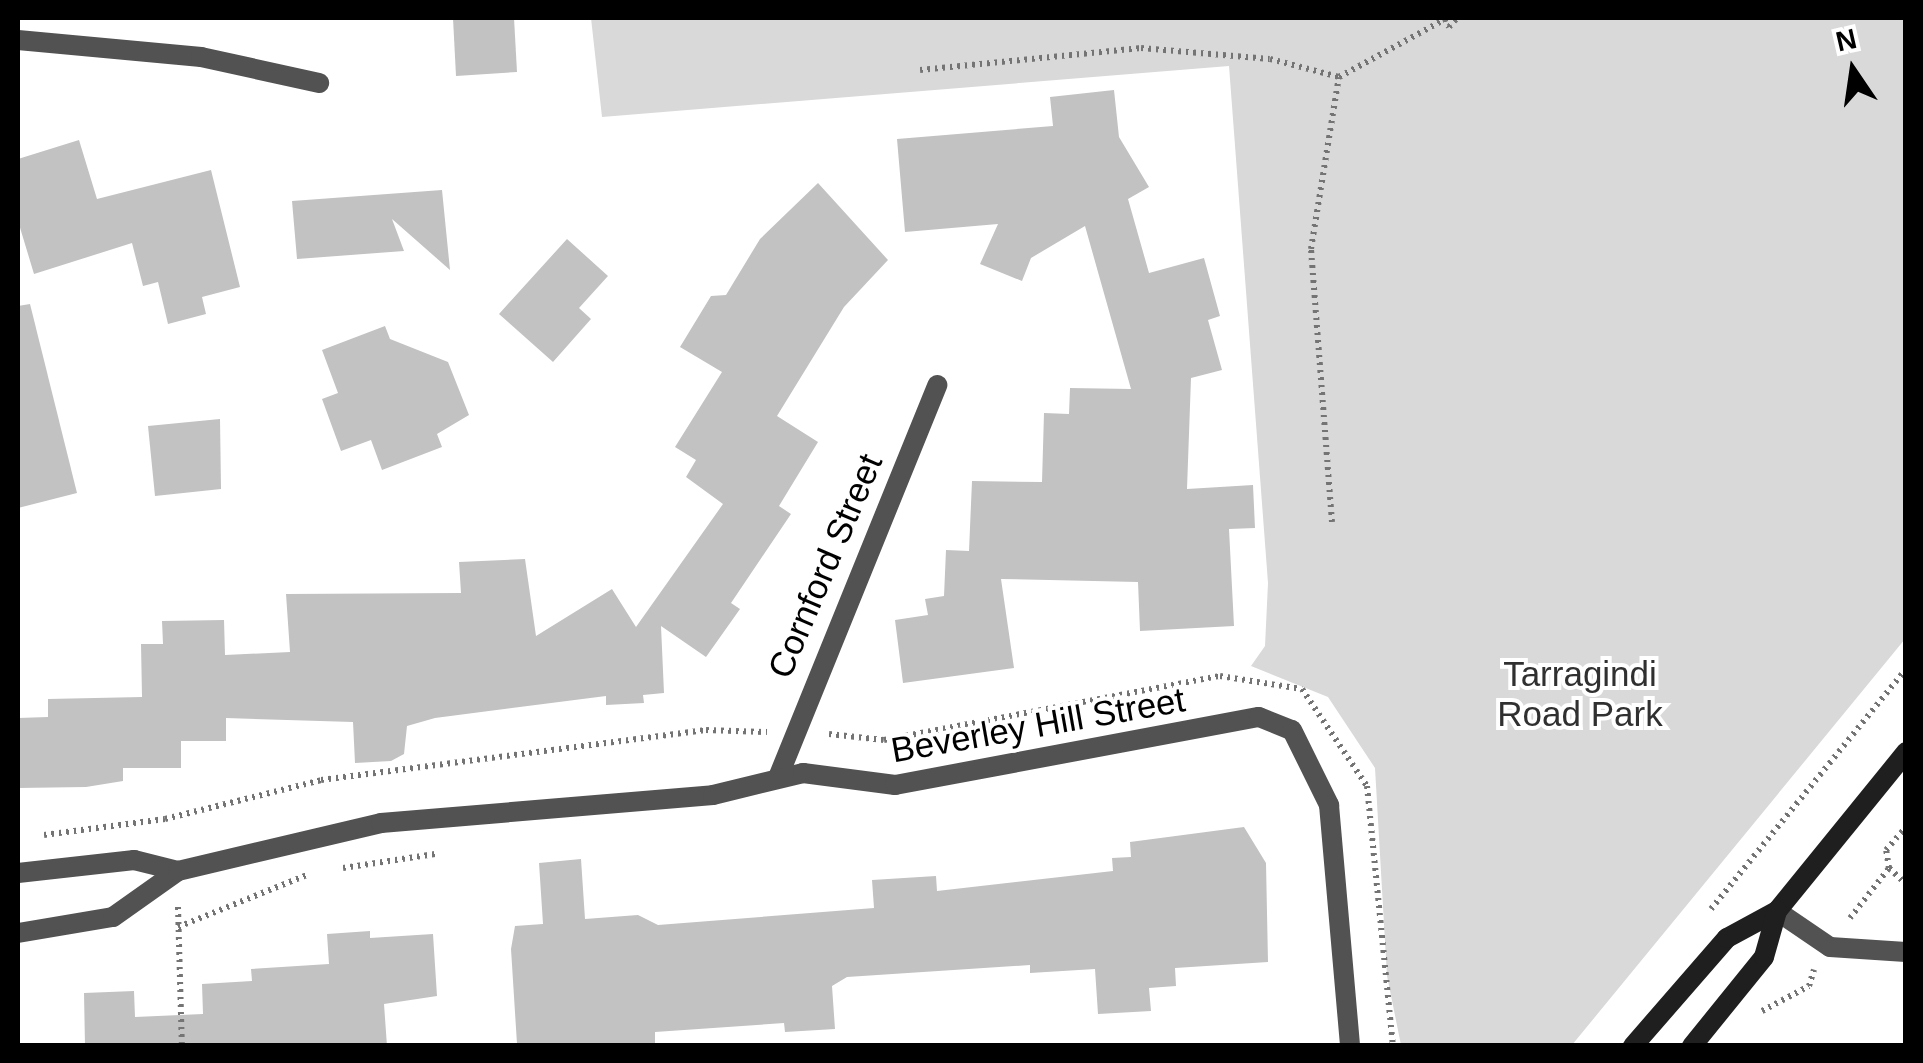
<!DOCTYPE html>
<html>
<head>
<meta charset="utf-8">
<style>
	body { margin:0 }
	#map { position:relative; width:1923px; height:1063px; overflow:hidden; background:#fff; font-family:Helvetica,sans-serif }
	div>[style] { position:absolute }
	.green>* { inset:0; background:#d9d9d9 }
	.building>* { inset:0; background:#c2c2c2 }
	.path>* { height:6px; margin-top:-3px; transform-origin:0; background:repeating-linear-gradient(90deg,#747474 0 2.5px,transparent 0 7.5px) }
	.street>* { height:20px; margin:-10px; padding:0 10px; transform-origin:10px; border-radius:10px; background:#525252 }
	.secondary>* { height:20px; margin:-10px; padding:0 10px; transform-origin:10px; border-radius:10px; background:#1f1f1f }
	span { translate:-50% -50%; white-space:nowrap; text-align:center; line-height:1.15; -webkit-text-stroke:8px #fff; paint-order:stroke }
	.street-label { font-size:35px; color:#000 }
	.park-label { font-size:35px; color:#303030 }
	.frame { position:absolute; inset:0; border:20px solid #000; pointer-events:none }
	.north { position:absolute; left:1803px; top:20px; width:100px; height:100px; -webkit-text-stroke:8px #fff; paint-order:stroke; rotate:347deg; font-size:28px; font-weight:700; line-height:40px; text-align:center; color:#000 }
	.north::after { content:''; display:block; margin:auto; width:35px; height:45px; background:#000; clip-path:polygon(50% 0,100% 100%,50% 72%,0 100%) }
</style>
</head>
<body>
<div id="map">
	<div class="green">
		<div style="clip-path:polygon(591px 18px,1905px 18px,1905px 639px,1572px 1045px,1401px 1045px,1387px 976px,1375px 768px,1328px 697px,1251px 666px,1265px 646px,1268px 583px,1229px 66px,602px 117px)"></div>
	</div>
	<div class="building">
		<div style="clip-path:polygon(453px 18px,514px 18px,517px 72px,456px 76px)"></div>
		<div style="clip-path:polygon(1114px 90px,1119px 137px,1149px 187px,1128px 199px,1149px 273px,1204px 258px,1220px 316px,1208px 320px,1222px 370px,1191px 378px,1187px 489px,1253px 485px,1255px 528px,1229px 529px,1234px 626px,1140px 631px,1138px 582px,1001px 579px,1014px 668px,903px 683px,895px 620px,928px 615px,925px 599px,944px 596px,946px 550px,969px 551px,972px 481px,1042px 482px,1044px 413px,1069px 414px,1070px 388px,1131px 389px,1085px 226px,1031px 258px,1022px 281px,980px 264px,998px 224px,905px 232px,897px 139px,1053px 126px,1050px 97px)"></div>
		<div style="clip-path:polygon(79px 140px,97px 199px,211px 170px,240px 287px,202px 297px,206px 314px,168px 324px,158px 282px,143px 286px,132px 243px,34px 274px,18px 221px,18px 159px)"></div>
		<div style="clip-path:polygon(818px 183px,888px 260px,844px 307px,777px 416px,818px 442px,779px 506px,791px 514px,731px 603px,740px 609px,706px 657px,661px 626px,664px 693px,643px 695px,644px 703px,606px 705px,606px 696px,435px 718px,407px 726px,404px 754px,391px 761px,355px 763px,353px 722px,226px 718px,226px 741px,181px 741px,181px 768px,123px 768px,123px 781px,86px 787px,18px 788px,18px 718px,48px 717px,48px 699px,142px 697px,141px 644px,163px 644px,162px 621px,224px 620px,225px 655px,290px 652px,286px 594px,461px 593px,459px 562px,525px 559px,536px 636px,612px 589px,636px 627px,723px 504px,686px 477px,696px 460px,675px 447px,722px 372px,680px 347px,711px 296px,726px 295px,760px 239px)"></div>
		<div style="clip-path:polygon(442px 190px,450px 270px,392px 219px,404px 251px,297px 259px,292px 201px)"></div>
		<div style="clip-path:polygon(567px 239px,608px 276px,579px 308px,591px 319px,553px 362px,499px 314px)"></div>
		<div style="clip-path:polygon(30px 304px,77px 493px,18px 508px,18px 306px)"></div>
		<div style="clip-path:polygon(385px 326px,390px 339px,448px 362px,469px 415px,437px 434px,442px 447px,382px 470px,371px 440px,341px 451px,322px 399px,338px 393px,322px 350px)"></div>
		<div style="clip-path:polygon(220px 419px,221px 489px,155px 496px,148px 426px)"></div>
		<div style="clip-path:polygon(1244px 827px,1266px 863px,1268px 962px,1175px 968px,1176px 986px,1149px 988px,1151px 1011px,1098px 1014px,1095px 969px,1030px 973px,1030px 965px,847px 977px,832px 986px,835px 1029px,785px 1032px,784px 1023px,655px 1032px,655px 1044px,517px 1044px,511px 949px,515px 926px,543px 924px,539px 863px,581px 859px,585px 919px,638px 915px,658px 925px,874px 908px,872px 880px,936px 876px,937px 891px,1113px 871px,1112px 858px,1131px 857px,1130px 842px)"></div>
		<div style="clip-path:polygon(370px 931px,370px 938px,433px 934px,437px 996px,384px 1004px,387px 1046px,85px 1046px,84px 993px,134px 991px,135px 1017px,203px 1014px,202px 984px,252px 981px,251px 969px,329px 964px,327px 934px)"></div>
	</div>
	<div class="path">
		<div style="left:1445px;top:19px;width:9px;rotate:63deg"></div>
		<div style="left:1449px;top:27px;width:12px;rotate:-48deg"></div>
		<div style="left:920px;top:70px;width:222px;rotate:-5.7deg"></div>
		<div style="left:1141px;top:48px;width:129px;rotate:4.9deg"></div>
		<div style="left:1270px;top:59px;width:71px;rotate:14.6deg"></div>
		<div style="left:1339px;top:77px;width:123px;rotate:-28.6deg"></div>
		<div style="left:1332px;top:522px;width:274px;rotate:-94.4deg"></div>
		<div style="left:1311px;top:249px;width:174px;rotate:-80.8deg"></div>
		<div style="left:829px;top:734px;width:55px;rotate:6.2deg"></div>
		<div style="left:884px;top:740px;width:342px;rotate:-10.8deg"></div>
		<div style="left:1220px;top:676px;width:83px;rotate:9deg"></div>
		<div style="left:1302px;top:689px;width:117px;rotate:56.2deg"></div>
		<div style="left:1367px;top:786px;width:261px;rotate:84.3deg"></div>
		<div style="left:44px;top:835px;width:122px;rotate:-7.5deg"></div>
		<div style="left:165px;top:819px;width:161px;rotate:-14deg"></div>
		<div style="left:321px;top:780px;width:388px;rotate:-7.4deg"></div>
		<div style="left:706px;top:730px;width:61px;rotate:1.9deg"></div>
		<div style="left:343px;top:868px;width:93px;rotate:-8.7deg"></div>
		<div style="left:1889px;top:868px;width:18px;rotate:-99deg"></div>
		<div style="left:1886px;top:850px;width:30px;rotate:-49deg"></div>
		<div style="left:178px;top:907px;width:139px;rotate:88.4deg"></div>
		<div style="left:1711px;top:909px;width:309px;rotate:-50.9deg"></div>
		<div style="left:1850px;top:918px;width:63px;rotate:-52deg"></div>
		<div style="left:1889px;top:868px;width:23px;rotate:43deg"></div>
		<div style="left:178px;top:927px;width:139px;rotate:-22deg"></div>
		<div style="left:1762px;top:1011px;width:53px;rotate:-28deg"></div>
		<div style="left:1809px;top:986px;width:17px;rotate:-73deg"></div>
	</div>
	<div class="street">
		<div style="left:18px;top:40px;width:184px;rotate:5.3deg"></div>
		<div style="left:201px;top:57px;width:121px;rotate:12.4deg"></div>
		<div style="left:779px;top:775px;width:421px;rotate:-67.9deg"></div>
		<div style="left:18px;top:873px;width:117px;rotate:-6.4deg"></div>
		<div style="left:134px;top:860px;width:45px;rotate:14deg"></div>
		<div style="left:1777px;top:911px;width:64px;rotate:34.2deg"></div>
		<div style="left:1830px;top:947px;width:76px;rotate:3.8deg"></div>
		<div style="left:18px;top:933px;width:96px;rotate:-9.6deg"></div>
		<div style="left:113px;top:917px;width:80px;rotate:-35.3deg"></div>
		<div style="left:178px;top:871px;width:209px;rotate:-13.3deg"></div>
		<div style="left:381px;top:823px;width:333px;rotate:-4.8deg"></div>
		<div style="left:713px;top:795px;width:93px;rotate:-13.7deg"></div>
		<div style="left:803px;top:773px;width:93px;rotate:7.4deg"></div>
		<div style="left:895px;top:785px;width:370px;rotate:-10.6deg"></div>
		<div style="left:1259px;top:717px;width:35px;rotate:22deg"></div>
		<div style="left:1292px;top:730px;width:84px;rotate:63.7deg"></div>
		<div style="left:1329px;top:805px;width:242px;rotate:85deg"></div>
	</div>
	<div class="secondary">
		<div style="left:1633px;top:1046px;width:143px;rotate:-49deg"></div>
		<div style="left:1727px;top:938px;width:57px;rotate:-28.4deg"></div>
		<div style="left:1777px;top:911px;width:205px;rotate:-50.9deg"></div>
		<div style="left:1692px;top:1046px;width:114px;rotate:-51deg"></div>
		<div style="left:1764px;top:957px;width:48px;rotate:-74.2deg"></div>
	</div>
	<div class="street-label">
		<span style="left:825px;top:566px;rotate:-67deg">Cornford Street</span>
		<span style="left:1038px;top:725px;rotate:-10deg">Beverley Hill Street</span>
	</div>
	<div class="park-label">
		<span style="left:1580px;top:694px">Tarragindi<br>Road Park</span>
	</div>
	<div class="frame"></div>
	<div class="north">N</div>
</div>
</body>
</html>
